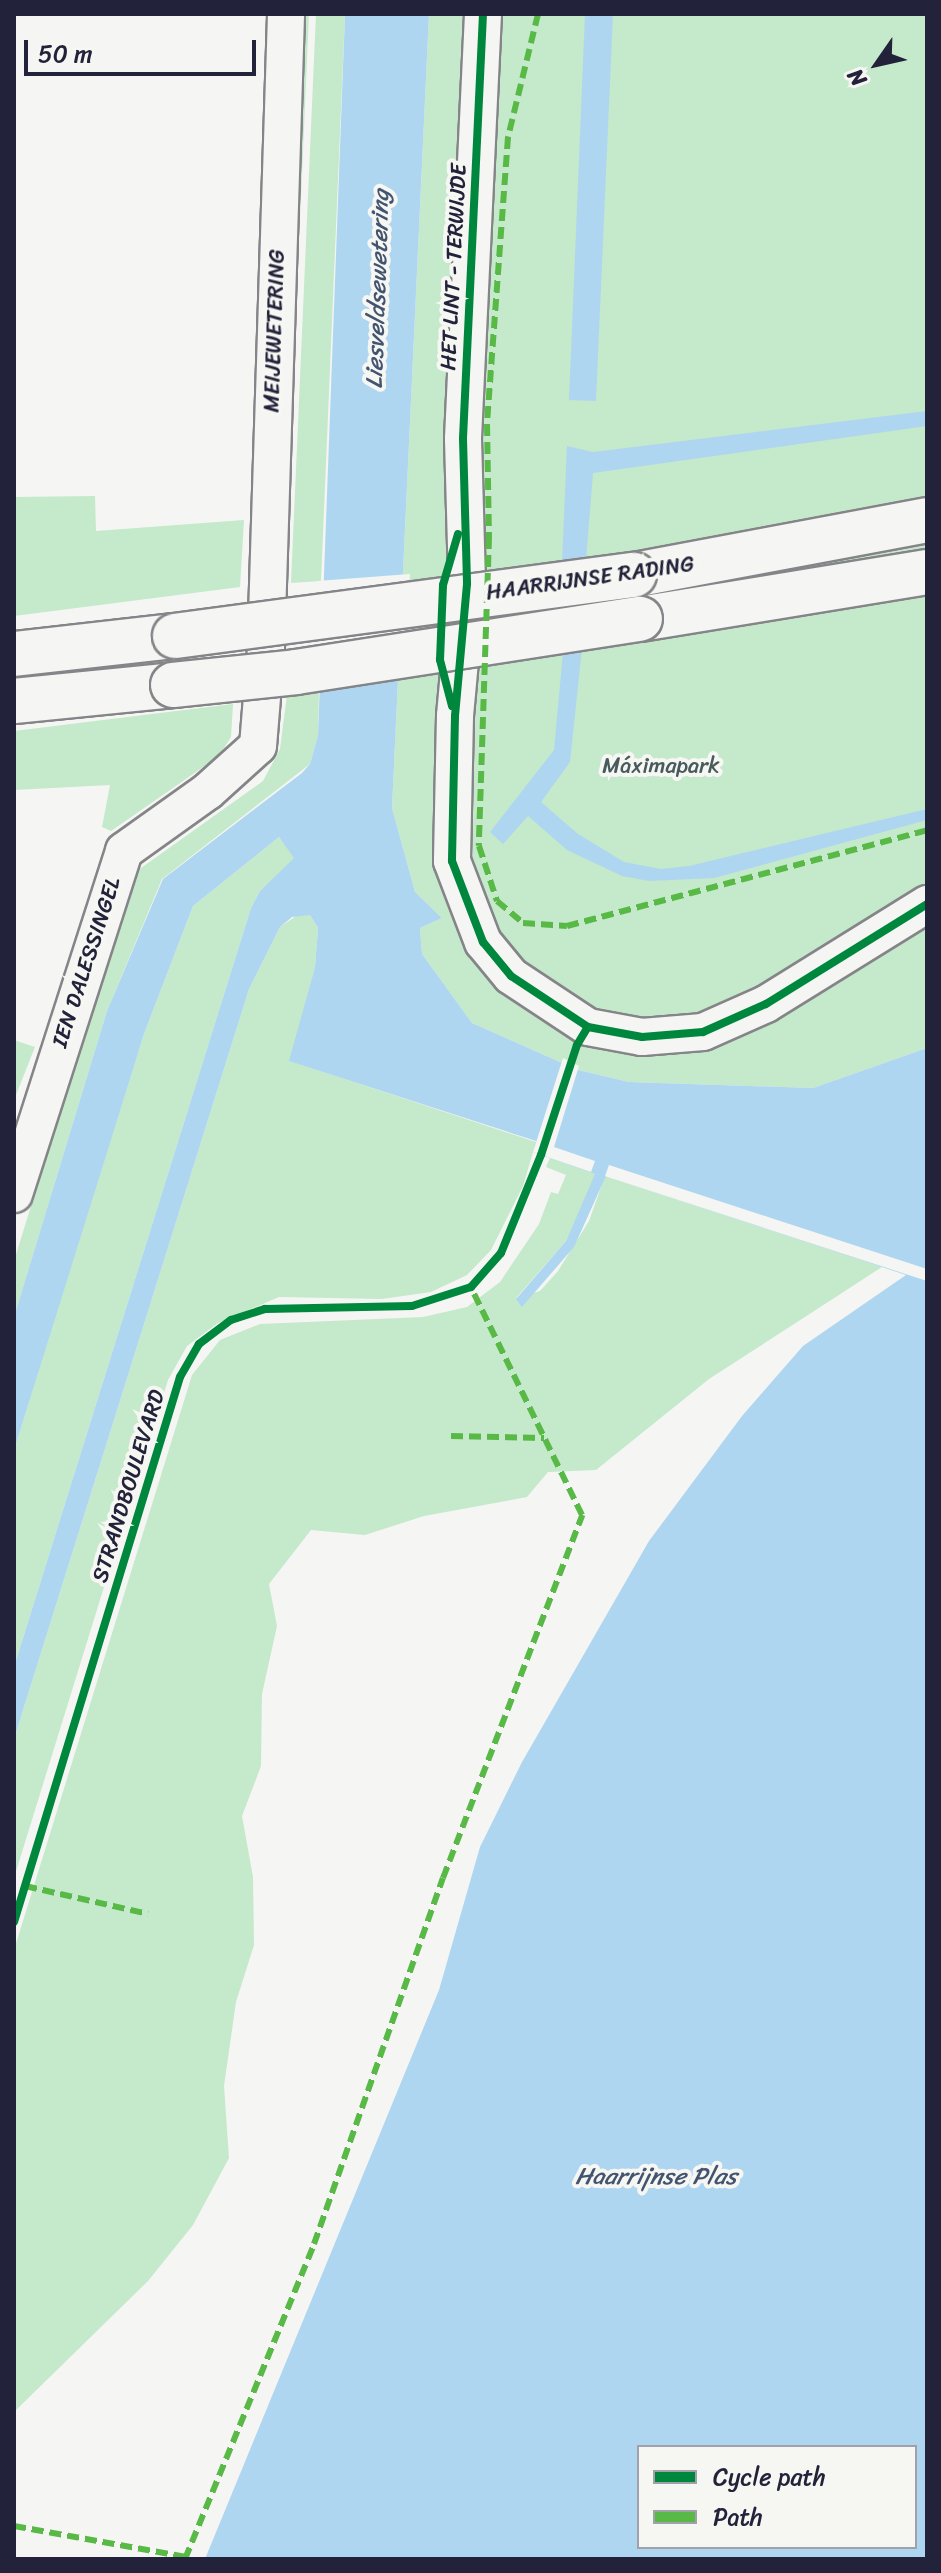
<!DOCTYPE html>
<html>
<head>
<meta charset="utf-8">
<style>
	body { margin:0 }
	#map { position:relative; width:941px; height:2573px; overflow:hidden; background:#f5f5f3; font-family:Sriracha,sans-serif }
	div>[style] { position:absolute }
	.green>* { inset:0; background:#c5e9cb }
	.water>* { inset:0; background:#aed6f0 }
	.pier>* { inset:0; background:#f5f5f3 }
	.roads { filter:drop-shadow(2px 0 #858589) drop-shadow(-2px 0 #858589) drop-shadow(0 2px #858589) drop-shadow(0 -2px #858589) }
	.street>* { height:36px; margin:-18px; padding:0 18px; transform-origin:18px; border-radius:18px; background:#f5f5f3 }
	.secondary>* { height:44px; margin:-22px; padding:0 22px; transform-origin:22px; border-radius:22px; background:#f5f5f3 }
	.bridges { filter:drop-shadow(2px 0 #858589) drop-shadow(-2px 0 #858589) drop-shadow(0 2px #858589) drop-shadow(0 -2px #858589) }
	.secondary-bridge>* { height:44px; margin:-22px; padding:0 22px; transform-origin:22px; border-radius:22px; background:#f5f5f3 }
	.quiet>* { height:6px; margin-top:-3px; transform-origin:0; background:repeating-linear-gradient(90deg,#58b947 0 12px,transparent 0 18px) }
	.cycleway>* { height:8px; margin:-4px; padding:0 4px; transform-origin:4px; border-radius:4px; background:#00873e }
	span { translate:-50% -50%; white-space:nowrap; text-align:center; line-height:1.15; -webkit-text-stroke:8px #f6f6f2; paint-order:stroke }
	.street-label { font-size:22px; color:#22223b }
	.park-label { font-size:22px; color:#475b5c }
	.water-label { font-size:24px; color:#435471; font-style:italic }
	.frame { position:absolute; inset:0; border:16px solid #22223b; pointer-events:none }
	.legend { position:absolute; left:637px; top:2445px; width:280px; height:104px; box-sizing:border-box; background:#f6f6f2; border:2px solid #a1a1a9; margin:0; padding:10px 14px; list-style:none; font-size:24px; color:#22223b }
	.legend li { display:flex; align-items:center; gap:16px; height:40px }
	.legend b { width:40px; border:2px solid #a1a1a9 }
	.north { position:absolute; left:837px; top:24px; width:80px; height:80px; -webkit-text-stroke:6px #f6f6f2; paint-order:stroke; rotate:236deg; font-size:22px; font-weight:700; line-height:32px; text-align:center; color:#22223b }
	.north::after { content:''; display:block; margin:auto; width:28px; height:36px; background:#22223b; clip-path:polygon(50% 0,100% 100%,50% 72%,0 100%) }
	.scale { position:absolute; left:24px; top:40px; width:232px; height:36px; box-sizing:border-box; border:4px solid #22223b; border-top:0; padding-left:10px; font-size:24px; line-height:28px; white-space:nowrap; color:#22223b; -webkit-text-stroke:6px #f6f6f2; paint-order:stroke }
</style>
</head>
<body>
<div id="map">
	<div class="green">
		<div style="clip-path:polygon(302px 14px,309px 14px,284px 584px)"></div>
		<div style="clip-path:polygon(316px 14px,345px 14px,321px 581px,291px 583px)"></div>
		<div style="clip-path:polygon(429px 14px,927px 14px,927px 1048px,813px 1088px,629px 1082px,578px 1070px,472px 1023px,422px 954px,420px 928px,442px 918px,415px 892px,392px 808px)"></div>
		<div style="clip-path:polygon(95px 496px,96px 531px,244px 520px,240px 587px,14px 616px,14px 497px)"></div>
		<div style="clip-path:polygon(319px 691px,318px 735px,310px 764px,162px 879px,107px 1011px,14px 1317px,14px 1261px,134px 873px,263px 781px,280px 749px,287px 695px)"></div>
		<div style="clip-path:polygon(233px 704px,231px 737px,219px 756px,111px 831px,102px 827px,110px 785px,14px 790px,14px 731px)"></div>
		<div style="clip-path:polygon(279px 837px,295px 858px,260px 891px,251px 908px,14px 1667px,14px 1450px,76px 1248px,144px 1034px,193px 906px)"></div>
		<div style="clip-path:polygon(299px 914px,310px 915px,318px 928px,315px 967px,290px 1061px,536px 1142px,523px 1186px,491px 1250px,467px 1275px,431px 1292px,382px 1299px,279px 1297px,218px 1323px,187px 1346px,168px 1380px,14px 1878px,14px 1739px,249px 989px,280px 927px)"></div>
		<div style="clip-path:polygon(14px 1040px,35px 1047px,14px 1100px)"></div>
		<div style="clip-path:polygon(550px 1158px,596px 1174px,566px 1241px,516px 1298px,540px 1291px,558px 1271px,589px 1221px,605px 1176px,882px 1267px,709px 1379px,596px 1470px,548px 1472px,527px 1497px,424px 1516px,365px 1535px,311px 1530px,269px 1584px,277px 1626px,262px 1694px,261px 1766px,242px 1816px,253px 1877px,254px 1945px,236px 2002px,224px 2086px,229px 2158px,193px 2225px,148px 2281px,14px 2412px,14px 1950px,192px 1375px,220px 1340px,260px 1324px,423px 1317px,467px 1307px,500px 1282px,539px 1224px,551px 1192px,558px 1194px,566px 1175px,546px 1167px)"></div>
	</div>
	<div class="water">
		<div style="clip-path:polygon(evenodd,345px 14px,429px 14px,392px 808px,415px 892px,442px 918px,420px 928px,422px 954px,472px 1023px,578px 1070px,629px 1082px,813px 1088px,927px 1048px,927px 2559px,205px 2559px,439px 1990px,480px 1847px,522px 1762px,649px 1541px,742px 1416px,803px 1346px,906px 1275px,606px 1176px,574px 1247px,522px 1307px,516px 1299px,566px 1241px,595px 1174px,533px 1152px,536px 1141px,289px 1061px,315px 967px,318px 928px,310px 915px,292px 917px,280px 927px,249px 989px,14px 1739px,14px 1667px,251px 908px,260px 891px,294px 858px,279px 837px,193px 906px,144px 1034px,14px 1450px,14px 1317px,107px 1011px,163px 879px,302px 773px,310px 764px,318px 735px,345px 14px,639px 2447px,915px 2447px,915px 2547px,639px 2547px,639px 2447px)"></div>
		<div style="clip-path:polygon(585px 14px,613px 14px,596px 401px,569px 400px)"></div>
		<div style="clip-path:polygon(927px 411px,927px 426px,593px 473px,586px 560px,562px 562px,567px 446px,593px 452px)"></div>
		<div style="clip-path:polygon(582px 648px,570px 762px,541px 802px,578px 834px,624px 862px,661px 869px,689px 866px,927px 809px,927px 820px,714px 878px,649px 881px,622px 876px,567px 850px,528px 816px,503px 844px,490px 832px,554px 750px,563px 652px)"></div>
	</div>
	<div class="pier">
		<div style="clip-path:polygon(410px 574px,403px 677px,315px 691px,317px 581px)"></div>
		<div style="clip-path:polygon(563px 1058px,579px 1066px,554px 1147px,595px 1161px,591px 1172px,533px 1152px)"></div>
		<div style="clip-path:polygon(609px 1165px,927px 1269px,927px 1281px,605px 1176px)"></div>
	</div>
	<div class="roads">
		<div class="street">
			<div style="left:483px;top:14px;width:425px;rotate:92.7deg"></div>
			<div style="left:463px;top:439px;width:145px;rotate:88.4deg"></div>
			<div style="left:467px;top:584px;width:133px;rotate:95.2deg"></div>
			<div style="left:455px;top:716px;width:145px;rotate:91.2deg"></div>
			<div style="left:452px;top:861px;width:87px;rotate:69.1deg"></div>
			<div style="left:483px;top:942px;width:44px;rotate:50.5deg"></div>
			<div style="left:511px;top:976px;width:92px;rotate:33.5deg"></div>
			<div style="left:588px;top:1027px;width:55px;rotate:10.5deg"></div>
			<div style="left:642px;top:1037px;width:61px;rotate:-4.7deg"></div>
			<div style="left:703px;top:1032px;width:69px;rotate:-24deg"></div>
			<div style="left:766px;top:1004px;width:190px;rotate:-31.8deg"></div>
			<div style="left:14px;top:1194px;width:360px;rotate:-72.2deg"></div>
			<div style="left:124px;top:851px;width:103px;rotate:-35.5deg"></div>
			<div style="left:208px;top:791px;width:67px;rotate:-42deg"></div>
			<div style="left:258px;top:746px;width:98px;rotate:-85.3deg"></div>
			<div style="left:266px;top:648px;width:634px;rotate:-88.19deg"></div>
		</div>
		<div class="secondary">
			<div style="left:634px;top:575px;width:298px;rotate:-10.6deg"></div>
			<div style="left:640px;top:619px;width:291px;rotate:-9.3deg"></div>
			<div style="left:14px;top:654px;width:162px;rotate:-6.4deg"></div>
			<div style="left:14px;top:701px;width:160px;rotate:-5.7deg"></div>
		</div>
	</div>
	<div class="bridges">
		<div class="secondary-bridge">
			<div style="left:175px;top:636px;width:463px;rotate:-7.6deg"></div>
			<div style="left:173px;top:685px;width:124px;rotate:-6deg"></div>
			<div style="left:296px;top:672px;width:348px;rotate:-8.8deg"></div>
		</div>
	</div>
	<div class="quiet">
		<div style="left:538px;top:14px;width:127px;rotate:103.7deg"></div>
		<div style="left:508px;top:137px;width:288px;rotate:94.2deg"></div>
		<div style="left:487px;top:424px;width:113px;rotate:89deg"></div>
		<div style="left:489px;top:537px;width:309px;rotate:91.9deg"></div>
		<div style="left:479px;top:846px;width:58px;rotate:71.9deg"></div>
		<div style="left:497px;top:901px;width:34px;rotate:40deg"></div>
		<div style="left:523px;top:923px;width:44px;rotate:3.9deg"></div>
		<div style="left:567px;top:926px;width:373px;rotate:-14.9deg"></div>
		<div style="left:451px;top:1436px;width:93px;rotate:1.2deg"></div>
		<div style="left:25px;top:1886px;width:126px;rotate:12.8deg"></div>
		<div style="left:14px;top:2526px;width:175px;rotate:10.2deg"></div>
		<div style="left:185px;top:2559px;width:340px;rotate:-67.7deg"></div>
		<div style="left:314px;top:2244px;width:388px;rotate:-70.6deg"></div>
		<div style="left:443px;top:1878px;width:389px;rotate:-69deg"></div>
		<div style="left:582px;top:1515px;width:254px;rotate:-116deg"></div>
	</div>
	<div class="cycleway">
		<div style="left:483px;top:14px;width:425px;rotate:92.7deg"></div>
		<div style="left:463px;top:439px;width:145px;rotate:88.4deg"></div>
		<div style="left:467px;top:584px;width:133px;rotate:95.2deg"></div>
		<div style="left:455px;top:716px;width:145px;rotate:91.2deg"></div>
		<div style="left:452px;top:861px;width:87px;rotate:69.1deg"></div>
		<div style="left:483px;top:942px;width:44px;rotate:50.5deg"></div>
		<div style="left:511px;top:976px;width:92px;rotate:33.5deg"></div>
		<div style="left:588px;top:1027px;width:55px;rotate:10.5deg"></div>
		<div style="left:642px;top:1037px;width:61px;rotate:-4.7deg"></div>
		<div style="left:703px;top:1032px;width:69px;rotate:-24deg"></div>
		<div style="left:766px;top:1004px;width:190px;rotate:-31.8deg"></div>
		<div style="left:452px;top:706px;width:48px;rotate:-104.6deg"></div>
		<div style="left:440px;top:660px;width:75px;rotate:-87.7deg"></div>
		<div style="left:443px;top:585px;width:53px;rotate:-73.6deg"></div>
		<div style="left:14px;top:1922px;width:570px;rotate:-73.06deg"></div>
		<div style="left:180px;top:1377px;width:38px;rotate:-60deg"></div>
		<div style="left:199px;top:1344px;width:40px;rotate:-37deg"></div>
		<div style="left:231px;top:1320px;width:36px;rotate:-18deg"></div>
		<div style="left:265px;top:1309px;width:147px;rotate:-1.2deg"></div>
		<div style="left:412px;top:1306px;width:62px;rotate:-17.9deg"></div>
		<div style="left:471px;top:1287px;width:45px;rotate:-48.6deg"></div>
		<div style="left:501px;top:1253px;width:106px;rotate:-67.8deg"></div>
		<div style="left:541px;top:1155px;width:116px;rotate:-71.9deg"></div>
		<div style="left:577px;top:1045px;width:21px;rotate:-59deg"></div>
	</div>
	<div class="street-label">
		<span style="left:453px;top:267px;rotate:-87deg">HET LINT - TERWIJDE</span>
		<span style="left:274px;top:331px;rotate:-88deg">MEIJEWETERING</span>
		<span style="left:590px;top:578px;rotate:-8deg">HAARRIJNSE RADING</span>
		<span style="left:86px;top:962px;rotate:-72deg">IEN DALESSINGEL</span>
		<span style="left:128px;top:1486px;rotate:-73deg">STRANDBOULEVARD</span>
	</div>
	<div class="park-label">
		<span style="left:661px;top:766px">Máximapark</span>
	</div>
	<div class="water-label">
		<span style="left:378px;top:289px;rotate:-88deg">Liesveldsewetering</span>
		<span style="left:656px;top:2177px">Haarrijnse Plas</span>
	</div>
	<div class="frame"></div>
	<ul class="legend">
	<li><b style="height:10px;background:#00873e"></b>Cycle path</li>
	<li><b style="height:10px;background:#58b947"></b>Path</li>
	</ul>
	<div class="north">N</div>
	<div class="scale">50 m</div>
</div>
</body>
</html>
